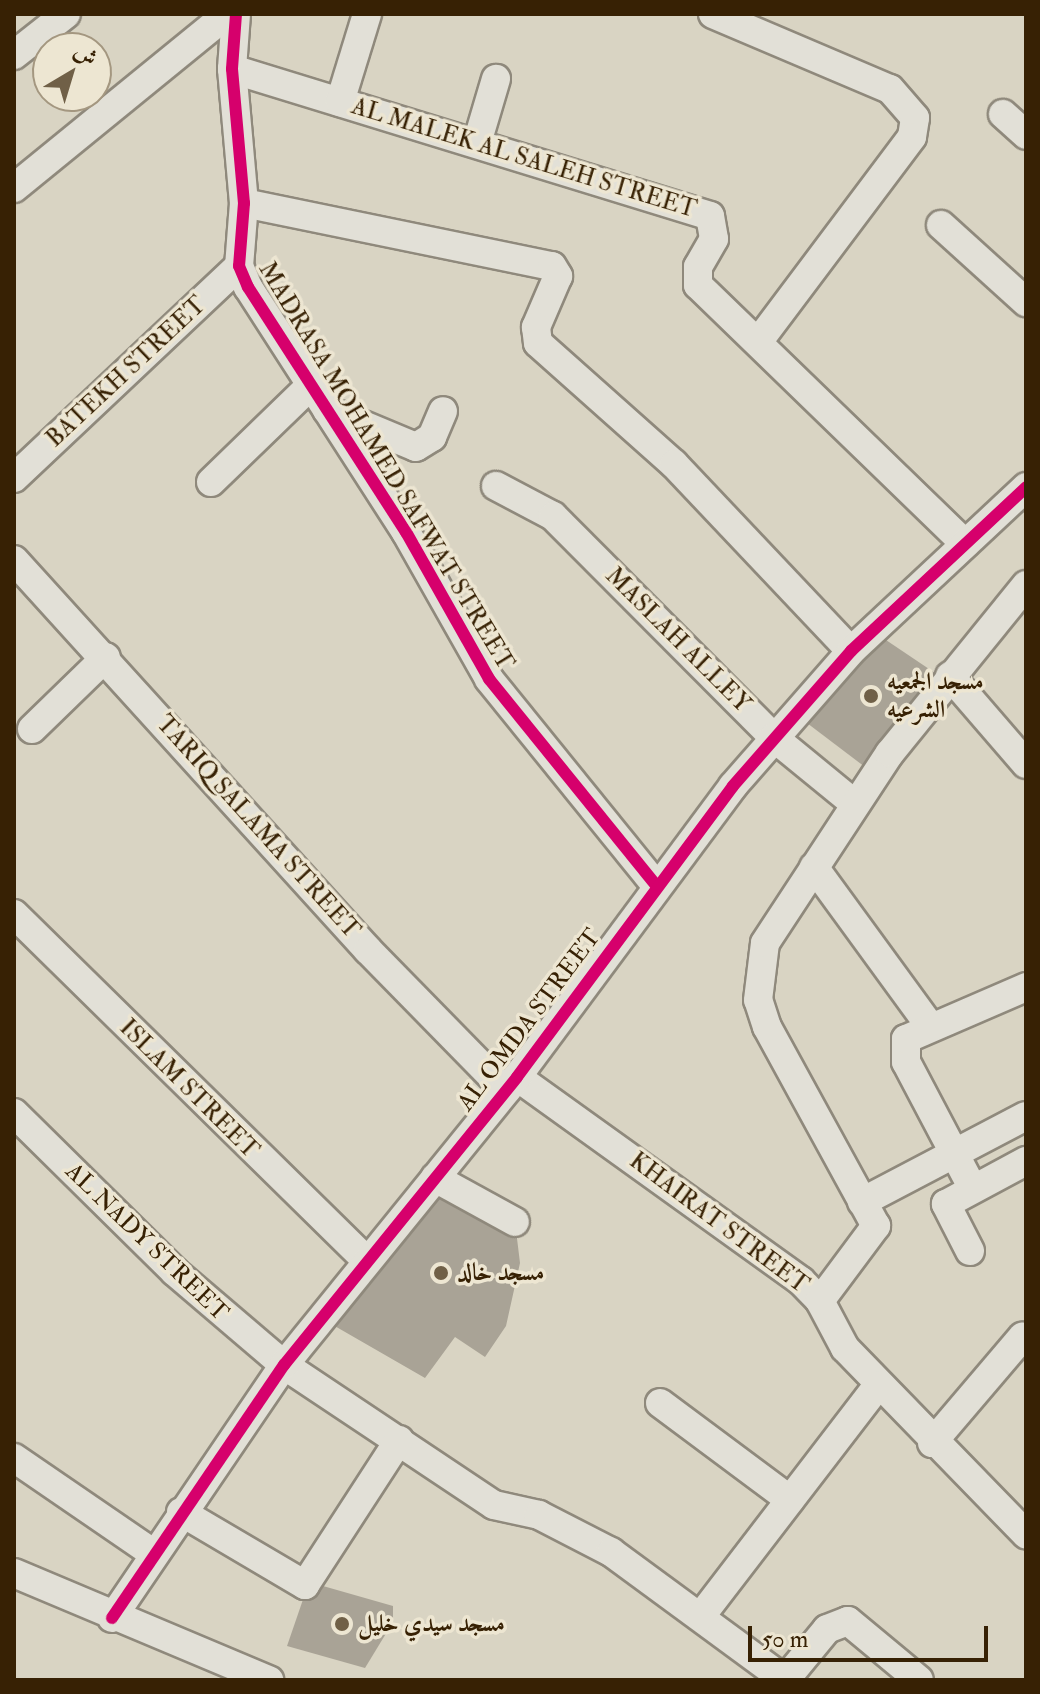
<!DOCTYPE html>
<html>
<head>
<meta charset="utf-8">
<style>
	body { margin:0 }
	#map { position:relative; width:1040px; height:1694px; overflow:hidden; background:#d9d4c3; font-family:"IM FELL Double Pica",Amiri,serif }
	div>[style] { position:absolute }
	.building>* { inset:0; background:#a9a396 }
	.roads { filter:drop-shadow(2px 0 #8f897c) drop-shadow(-2px 0 #8f897c) drop-shadow(0 2px #8f897c) drop-shadow(0 -2px #8f897c) }
	.street>* { height:28px; margin:-14px; padding:0 14px; transform-origin:14px; border-radius:14px; background:#e2e0d7 }
	.cycleway>* { height:12px; margin:-6px; padding:0 6px; transform-origin:6px; border-radius:6px; background:#d6006c }
	.dots>* { width:22px; height:22px; translate:-50% -50%; box-sizing:border-box; border:4px solid #ede6d2; border-radius:50% }
	span { translate:-50% -50%; white-space:nowrap; text-align:center; line-height:1.15; -webkit-text-stroke:7px #ede6d2; paint-order:stroke }
	.street-label { font-size:24px; color:#372104 }
	.poi-label { font-size:24px; color:#372104; font-weight:700 }
	.left { translate:0 -50%; text-align:left }
	.frame { position:absolute; inset:0; border:16px solid #372104; pointer-events:none }
	.north { position:absolute; left:32px; top:32px; width:80px; height:80px; box-sizing:border-box; background:#ede6d2; border:2px solid #a49780; border-radius:50%; rotate:38deg; font-size:22px; font-weight:700; line-height:32px; text-align:center; color:#372104 }
	.north::after { content:''; display:block; margin:auto; width:28px; height:36px; background:#706047; clip-path:polygon(50% 0,100% 100%,50% 72%,0 100%) }
	.scale { position:absolute; left:748px; top:1626px; width:240px; height:36px; box-sizing:border-box; border:4px solid #372104; border-top:0; padding-left:10px; font-size:24px; line-height:28px; white-space:nowrap; color:#372104; -webkit-text-stroke:6px #ede6d2; paint-order:stroke }
</style>
</head>
<body>
<div id="map">
	<div class="building">
		<div style="clip-path:polygon(880px 636px,935px 673px,865px 767px,803px 720px)"></div>
		<div style="clip-path:polygon(431px 1191px,515px 1222px,520px 1263px,506px 1326px,485px 1357px,455px 1337px,425px 1378px,326px 1321px)"></div>
		<div style="clip-path:polygon(309px 1582px,393px 1606px,393px 1622px,365px 1668px,287px 1646px)"></div>
	</div>
	<div class="roads">
		<div class="street">
			<div style="left:236px;top:14px;width:55px;rotate:94.2deg"></div>
			<div style="left:232px;top:69px;width:135px;rotate:84.9deg"></div>
			<div style="left:244px;top:203px;width:63px;rotate:94.5deg"></div>
			<div style="left:239px;top:266px;width:23px;rotate:67deg"></div>
			<div style="left:248px;top:287px;width:292px;rotate:57.2deg"></div>
			<div style="left:406px;top:532px;width:169px;rotate:60.5deg"></div>
			<div style="left:489px;top:679px;width:265px;rotate:51deg"></div>
			<div style="left:713px;top:14px;width:192px;rotate:23deg"></div>
			<div style="left:890px;top:89px;width:38px;rotate:49deg"></div>
			<div style="left:915px;top:118px;width:19px;rotate:99deg"></div>
			<div style="left:912px;top:137px;width:255px;rotate:126.9deg"></div>
			<div style="left:14px;top:55px;width:66px;rotate:-38.3deg"></div>
			<div style="left:232px;top:69px;width:500px;rotate:17.09deg"></div>
			<div style="left:710px;top:216px;width:23px;rotate:80deg"></div>
			<div style="left:714px;top:239px;width:32px;rotate:120deg"></div>
			<div style="left:698px;top:267px;width:18px;rotate:90deg"></div>
			<div style="left:698px;top:285px;width:372px;rotate:44.1deg"></div>
			<div style="left:340px;top:102px;width:92px;rotate:-72.9deg"></div>
			<div style="left:1003px;top:114px;width:31px;rotate:42deg"></div>
			<div style="left:477px;top:143px;width:67px;rotate:-73.5deg"></div>
			<div style="left:14px;top:188px;width:275px;rotate:-39.2deg"></div>
			<div style="left:244px;top:203px;width:314px;rotate:11.6deg"></div>
			<div style="left:552px;top:266px;width:12px;rotate:59deg"></div>
			<div style="left:558px;top:276px;width:56px;rotate:113.3deg"></div>
			<div style="left:536px;top:327px;width:16px;rotate:83deg"></div>
			<div style="left:538px;top:343px;width:182px;rotate:41.7deg"></div>
			<div style="left:674px;top:464px;width:257px;rotate:46.6deg"></div>
			<div style="left:941px;top:225px;width:115px;rotate:42.2deg"></div>
			<div style="left:327px;top:410px;width:96px;rotate:22.6deg"></div>
			<div style="left:416px;top:447px;width:19px;rotate:-32deg"></div>
			<div style="left:432px;top:437px;width:28px;rotate:-67deg"></div>
			<div style="left:14px;top:478px;width:309px;rotate:-43.3deg"></div>
			<div style="left:211px;top:482px;width:141px;rotate:-44.1deg"></div>
			<div style="left:496px;top:486px;width:64px;rotate:27.8deg"></div>
			<div style="left:553px;top:516px;width:312px;rotate:45.1deg"></div>
			<div style="left:773px;top:737px;width:106px;rotate:39.3deg"></div>
			<div style="left:14px;top:560px;width:527px;rotate:47.77deg"></div>
			<div style="left:368px;top:950px;width:197px;rotate:45.6deg"></div>
			<div style="left:950px;top:676px;width:116px;rotate:49.2deg"></div>
			<div style="left:32px;top:729px;width:103px;rotate:-44.2deg"></div>
			<div style="left:814px;top:867px;width:197px;rotate:53.9deg"></div>
			<div style="left:14px;top:914px;width:495px;rotate:44.5deg"></div>
			<div style="left:517px;top:1077px;width:350px;rotate:35.7deg"></div>
			<div style="left:801px;top:1281px;width:28px;rotate:46deg"></div>
			<div style="left:820px;top:1301px;width:53px;rotate:62deg"></div>
			<div style="left:845px;top:1348px;width:260px;rotate:45.8deg"></div>
			<div style="left:14px;top:1113px;width:226px;rotate:44.6deg"></div>
			<div style="left:175px;top:1272px;width:143px;rotate:40.5deg"></div>
			<div style="left:284px;top:1365px;width:252px;rotate:33.7deg"></div>
			<div style="left:494px;top:1505px;width:46px;rotate:12.5deg"></div>
			<div style="left:539px;top:1515px;width:81px;rotate:27.2deg"></div>
			<div style="left:611px;top:1552px;width:216px;rotate:36.3deg"></div>
			<div style="left:435px;top:1178px;width:91px;rotate:28.8deg"></div>
			<div style="left:972px;top:1187px;width:141px;rotate:-117.8deg"></div>
			<div style="left:906px;top:1062px;width:23px;rotate:-90deg"></div>
			<div style="left:906px;top:1039px;width:131px;rotate:-23.4deg"></div>
			<div style="left:862px;top:1202px;width:185px;rotate:-27.7deg"></div>
			<div style="left:970px;top:1251px;width:53px;rotate:-117.1deg"></div>
			<div style="left:946px;top:1204px;width:91px;rotate:-28.3deg"></div>
			<div style="left:820px;top:1301px;width:94px;rotate:-53.3deg"></div>
			<div style="left:876px;top:1226px;width:227px;rotate:-118.7deg"></div>
			<div style="left:767px;top:1027px;width:28px;rotate:-108deg"></div>
			<div style="left:758px;top:1000px;width:57px;rotate:-83deg"></div>
			<div style="left:765px;top:943px;width:227px;rotate:-56.7deg"></div>
			<div style="left:890px;top:753px;width:216px;rotate:-51deg"></div>
			<div style="left:660px;top:1403px;width:162px;rotate:36.7deg"></div>
			<div style="left:932px;top:1443px;width:140px;rotate:-49.6deg"></div>
			<div style="left:14px;top:1458px;width:168px;rotate:34.4deg"></div>
			<div style="left:181px;top:1512px;width:144px;rotate:30.5deg"></div>
			<div style="left:305px;top:1585px;width:173px;rotate:-57deg"></div>
			<div style="left:14px;top:1573px;width:277px;rotate:22.8deg"></div>
			<div style="left:701px;top:1616px;width:291px;rotate:-52.5deg"></div>
			<div style="left:112px;top:1618px;width:306px;rotate:-55.8deg"></div>
			<div style="left:284px;top:1365px;width:370px;rotate:-51deg"></div>
			<div style="left:517px;top:1077px;width:362px;rotate:-53.4deg"></div>
			<div style="left:733px;top:786px;width:179px;rotate:-48.8deg"></div>
			<div style="left:851px;top:651px;width:240px;rotate:-43.1deg"></div>
			<div style="left:785px;top:1680px;width:66px;rotate:-50.5deg"></div>
			<div style="left:827px;top:1629px;width:22px;rotate:-21deg"></div>
			<div style="left:848px;top:1621px;width:92px;rotate:39.7deg"></div>
		</div>
	</div>
	<div class="cycleway">
		<div style="left:236px;top:14px;width:55px;rotate:94.2deg"></div>
		<div style="left:232px;top:69px;width:135px;rotate:84.9deg"></div>
		<div style="left:244px;top:203px;width:63px;rotate:94.5deg"></div>
		<div style="left:239px;top:266px;width:23px;rotate:67deg"></div>
		<div style="left:248px;top:287px;width:292px;rotate:57.2deg"></div>
		<div style="left:406px;top:532px;width:169px;rotate:60.5deg"></div>
		<div style="left:489px;top:679px;width:265px;rotate:51deg"></div>
		<div style="left:112px;top:1618px;width:306px;rotate:-55.8deg"></div>
		<div style="left:284px;top:1365px;width:370px;rotate:-51deg"></div>
		<div style="left:517px;top:1077px;width:362px;rotate:-53.4deg"></div>
		<div style="left:733px;top:786px;width:179px;rotate:-48.8deg"></div>
		<div style="left:851px;top:651px;width:240px;rotate:-43.1deg"></div>
	</div>
	<div class="dots">
		<div style="left:871px;top:696px;background:#706047"></div>
		<div style="left:441px;top:1273px;background:#706047"></div>
		<div style="left:342px;top:1624px;background:#706047"></div>
	</div>
	<div class="street-label">
		<span style="left:524px;top:158px;rotate:17deg">AL MALEK AL SALEH STREET</span>
		<span style="left:126px;top:372px;rotate:-43deg">BATEKH STREET</span>
		<span style="left:386px;top:466px;rotate:59deg">MADRASA MOHAMED SAFWAT STREET</span>
		<span style="left:678px;top:640px;rotate:45deg">MASLAH ALLEY</span>
		<span style="left:258px;top:827px;rotate:48deg">TARIQ SALAMA STREET</span>
		<span style="left:529px;top:1020px;rotate:-53deg">AL OMDA STREET</span>
		<span style="left:189px;top:1089px;rotate:45deg">ISLAM STREET</span>
		<span style="left:719px;top:1223px;rotate:37deg">KHAIRAT STREET</span>
		<span style="left:147px;top:1242px;rotate:44deg">AL NADY STREET</span>
	</div>
	<div class="poi-label">
		<span class="left" style="left:887px;top:696px">مسجد الجمعيه<br>الشرعيه</span>
		<span class="left" style="left:457px;top:1273px">مسجد خالد</span>
		<span class="left" style="left:358px;top:1624px">مسجد سيدي خليل</span>
	</div>
	<div class="frame"></div>
	<div class="north">ش</div>
	<div class="scale">50 m</div>
</div>
</body>
</html>
